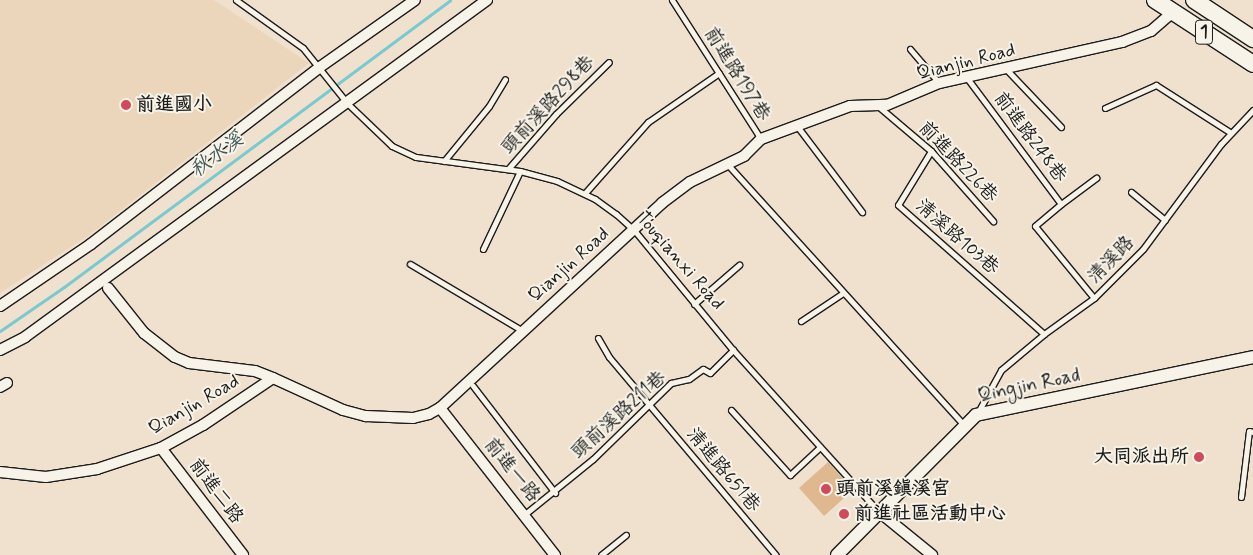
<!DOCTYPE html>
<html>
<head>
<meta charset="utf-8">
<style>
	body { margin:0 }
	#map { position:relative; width:1253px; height:555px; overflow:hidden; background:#f0e1ce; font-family:Mynerve,"LXGW WenKai TC",sans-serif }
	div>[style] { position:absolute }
	.built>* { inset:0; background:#ebd5bb }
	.stream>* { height:3px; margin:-1.5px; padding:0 1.5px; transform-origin:1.5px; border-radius:1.5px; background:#79cad0 }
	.building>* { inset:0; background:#dfb890 }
	.roads { filter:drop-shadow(1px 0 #1c1c1c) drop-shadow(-1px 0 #1c1c1c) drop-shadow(0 1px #1c1c1c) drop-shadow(0 -1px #1c1c1c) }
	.service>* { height:5px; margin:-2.5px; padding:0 2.5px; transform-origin:2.5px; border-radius:2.5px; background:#f7f3e8 }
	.minor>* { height:10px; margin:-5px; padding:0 5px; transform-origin:5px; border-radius:5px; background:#f7f3e8 }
	.tertiary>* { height:12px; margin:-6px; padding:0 6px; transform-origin:6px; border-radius:6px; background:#f7f3e8 }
	.primary>* { height:16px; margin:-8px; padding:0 8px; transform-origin:8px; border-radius:8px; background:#f7f3e8 }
	.dots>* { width:14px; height:14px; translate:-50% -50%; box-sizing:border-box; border:2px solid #f7f3e8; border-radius:50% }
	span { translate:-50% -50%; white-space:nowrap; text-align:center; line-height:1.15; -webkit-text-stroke:4px #f7f3e8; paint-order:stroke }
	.shield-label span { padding:1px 4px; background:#f7f3e8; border:1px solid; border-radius:4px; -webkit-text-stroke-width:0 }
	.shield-label { font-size:18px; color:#1c1c1c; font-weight:700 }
	.street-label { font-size:19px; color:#1c1c1c }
	.poi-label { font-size:19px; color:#1c1c1c; font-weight:700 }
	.left { translate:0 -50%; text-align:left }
	.right { translate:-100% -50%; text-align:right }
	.water-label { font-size:20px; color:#3d595b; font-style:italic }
</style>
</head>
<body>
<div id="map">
	<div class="built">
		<div style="clip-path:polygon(0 0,214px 0,309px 63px,88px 236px,0 293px)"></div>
	</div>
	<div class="stream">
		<div style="left:0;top:331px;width:78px;rotate:-34.5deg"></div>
		<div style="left:64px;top:287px;width:481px;rotate:-36.6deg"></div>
	</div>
	<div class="building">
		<div style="clip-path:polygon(828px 462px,853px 490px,824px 516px,799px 488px)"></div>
	</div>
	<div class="roads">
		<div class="service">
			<div style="left:236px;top:0;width:82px;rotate:35.6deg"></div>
			<div style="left:303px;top:48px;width:70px;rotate:51.3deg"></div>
			<div style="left:347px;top:103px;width:62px;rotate:43.7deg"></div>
			<div style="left:392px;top:146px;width:26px;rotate:25deg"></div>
			<div style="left:416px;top:157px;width:105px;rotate:7.7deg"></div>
			<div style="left:520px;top:171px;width:38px;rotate:15deg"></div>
			<div style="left:557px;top:181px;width:42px;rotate:25.3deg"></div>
			<div style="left:595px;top:199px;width:26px;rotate:36deg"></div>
			<div style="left:616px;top:214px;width:24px;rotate:42deg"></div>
			<div style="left:634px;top:230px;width:156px;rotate:50.5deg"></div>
			<div style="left:733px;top:350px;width:217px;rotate:48deg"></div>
			<div style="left:672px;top:0;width:165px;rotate:57.4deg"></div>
			<div style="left:910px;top:49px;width:45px;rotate:49.5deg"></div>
			<div style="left:1006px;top:69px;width:80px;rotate:46.5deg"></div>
			<div style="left:967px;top:78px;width:157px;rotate:53.3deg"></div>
			<div style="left:1061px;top:204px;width:44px;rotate:-36.6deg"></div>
			<div style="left:878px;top:106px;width:70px;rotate:40.3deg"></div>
			<div style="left:931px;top:151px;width:94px;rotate:48.5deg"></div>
			<div style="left:1105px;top:108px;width:56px;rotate:-24.3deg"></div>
			<div style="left:1156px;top:85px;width:89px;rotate:32.6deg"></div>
			<div style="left:797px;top:126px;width:108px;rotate:52.9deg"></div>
			<div style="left:931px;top:151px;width:63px;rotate:121.4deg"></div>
			<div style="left:898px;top:205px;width:195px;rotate:41.5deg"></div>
			<div style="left:444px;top:161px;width:71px;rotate:-50.7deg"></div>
			<div style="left:489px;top:106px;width:31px;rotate:-59deg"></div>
			<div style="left:729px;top:166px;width:351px;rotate:47.8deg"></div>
			<div style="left:508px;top:169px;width:73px;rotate:-48.9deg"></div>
			<div style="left:556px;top:114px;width:74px;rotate:-44.5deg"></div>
			<div style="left:1131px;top:192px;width:44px;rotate:39.5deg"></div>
			<div style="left:585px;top:193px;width:95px;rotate:-48.4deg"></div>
			<div style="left:648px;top:122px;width:86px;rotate:-34.6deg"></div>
			<div style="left:1061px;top:204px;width:34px;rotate:140deg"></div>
			<div style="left:1035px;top:226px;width:93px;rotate:50.7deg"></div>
			<div style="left:483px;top:249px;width:86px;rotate:-64.6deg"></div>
			<div style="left:410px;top:264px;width:131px;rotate:30.7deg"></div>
			<div style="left:694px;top:304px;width:60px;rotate:-40.9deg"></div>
			<div style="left:801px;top:321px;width:50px;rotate:-33.7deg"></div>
			<div style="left:598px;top:338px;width:22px;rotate:60deg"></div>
			<div style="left:609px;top:357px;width:259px;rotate:49.9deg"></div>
			<div style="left:473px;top:386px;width:135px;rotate:52.5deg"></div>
			<div style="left:731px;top:410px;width:88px;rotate:47.8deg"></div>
			<div style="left:790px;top:475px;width:41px;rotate:-43deg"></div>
			<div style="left:977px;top:414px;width:50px;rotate:-61.4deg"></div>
			<div style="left:1001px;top:370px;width:56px;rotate:-39.9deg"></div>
			<div style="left:1044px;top:334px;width:62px;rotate:-35.8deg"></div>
			<div style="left:1094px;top:298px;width:69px;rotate:-45deg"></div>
			<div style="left:1143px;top:249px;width:131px;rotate:-53.4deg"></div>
			<div style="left:1221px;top:144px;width:47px;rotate:-46.7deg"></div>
			<div style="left:1241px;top:497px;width:66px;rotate:-83.1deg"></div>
			<div style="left:1249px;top:431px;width:4px;rotate:14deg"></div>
			<div style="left:525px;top:514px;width:87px;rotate:-39deg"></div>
			<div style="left:593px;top:459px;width:109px;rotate:-44.3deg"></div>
			<div style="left:671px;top:383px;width:18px;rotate:-13deg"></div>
			<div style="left:689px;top:379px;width:17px;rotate:-36deg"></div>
			<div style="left:703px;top:369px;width:8px;rotate:30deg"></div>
			<div style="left:710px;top:373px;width:33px;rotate:-45deg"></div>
			<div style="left:601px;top:555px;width:32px;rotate:-39deg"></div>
		</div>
		<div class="minor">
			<div style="left:108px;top:288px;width:58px;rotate:51.3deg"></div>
			<div style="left:144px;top:333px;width:39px;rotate:38deg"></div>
			<div style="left:175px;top:357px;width:15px;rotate:23deg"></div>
			<div style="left:189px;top:363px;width:66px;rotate:6.9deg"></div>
			<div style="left:255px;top:371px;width:19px;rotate:21deg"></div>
			<div style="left:0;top:306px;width:110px;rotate:-34.3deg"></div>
			<div style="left:91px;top:244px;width:289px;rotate:-37.7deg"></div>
			<div style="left:320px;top:67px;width:116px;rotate:-35.2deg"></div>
			<div style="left:0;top:350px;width:28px;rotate:-27deg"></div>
			<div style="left:25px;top:337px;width:572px;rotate:-36.11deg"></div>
			<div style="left:0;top:387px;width:8px;rotate:-30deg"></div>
			<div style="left:440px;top:408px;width:187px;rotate:52deg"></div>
			<div style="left:161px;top:448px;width:135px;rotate:52.5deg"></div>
			<div style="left:0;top:472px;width:46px;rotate:6.2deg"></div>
			<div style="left:46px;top:477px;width:52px;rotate:-8.9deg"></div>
			<div style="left:97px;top:469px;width:67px;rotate:-18.2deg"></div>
			<div style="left:161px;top:448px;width:48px;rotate:-28.7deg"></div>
			<div style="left:203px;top:425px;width:84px;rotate:-33.9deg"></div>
			<div style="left:273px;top:378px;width:77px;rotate:24.6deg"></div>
			<div style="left:343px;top:410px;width:24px;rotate:15deg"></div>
			<div style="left:366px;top:416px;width:47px;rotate:2.4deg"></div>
			<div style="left:413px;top:418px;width:16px;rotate:-14deg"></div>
			<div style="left:429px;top:414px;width:13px;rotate:-29deg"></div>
			<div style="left:440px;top:408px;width:302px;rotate:-42.7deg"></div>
			<div style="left:662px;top:203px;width:35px;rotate:-37deg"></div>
			<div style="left:690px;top:182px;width:60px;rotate:-25.7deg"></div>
			<div style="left:744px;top:156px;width:24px;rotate:-45deg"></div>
			<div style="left:761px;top:139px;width:95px;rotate:-20.3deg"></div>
			<div style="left:850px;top:106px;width:37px;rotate:-2deg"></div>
			<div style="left:887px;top:105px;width:56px;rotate:-22.9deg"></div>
			<div style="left:939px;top:83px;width:188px;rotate:-12.6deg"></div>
			<div style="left:1122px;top:42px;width:31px;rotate:-21deg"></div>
			<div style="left:1151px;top:31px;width:29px;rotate:-41deg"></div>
			<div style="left:878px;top:511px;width:70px;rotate:39.2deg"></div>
		</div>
		<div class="tertiary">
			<div style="left:837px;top:555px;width:197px;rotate:-45.2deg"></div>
			<div style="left:976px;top:415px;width:283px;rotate:-11.8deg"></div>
		</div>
		<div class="primary">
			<div style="left:1155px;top:0;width:117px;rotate:33.1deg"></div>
			<div style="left:1194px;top:0;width:71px;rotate:33.5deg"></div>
		</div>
	</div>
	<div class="dots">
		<div style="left:126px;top:105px;background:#d1495b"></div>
		<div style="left:1199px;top:457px;background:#d1495b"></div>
		<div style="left:826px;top:489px;background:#d1495b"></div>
		<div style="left:844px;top:514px;background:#d1495b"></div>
	</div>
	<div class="shield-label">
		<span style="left:1204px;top:32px">1</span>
	</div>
	<div class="street-label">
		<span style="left:966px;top:62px;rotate:-14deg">Qianjin Road</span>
		<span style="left:737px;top:74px;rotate:58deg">前進路197巷</span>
		<span style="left:548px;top:105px;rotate:-47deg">頭前溪路298巷</span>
		<span style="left:1030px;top:137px;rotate:53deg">前進路248巷</span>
		<span style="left:958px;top:162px;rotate:46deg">前進路226巷</span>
		<span style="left:957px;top:237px;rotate:41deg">清溪路103巷</span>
		<span style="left:1111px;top:260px;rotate:-46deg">清溪路</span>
		<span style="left:680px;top:261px;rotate:49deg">Touqianxi Road</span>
		<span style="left:569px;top:265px;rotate:-42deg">Qianjin Road</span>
		<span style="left:1029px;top:386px;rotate:-12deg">Qingjin Road</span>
		<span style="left:194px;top:405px;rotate:-30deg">Qianjin Road</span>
		<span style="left:619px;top:415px;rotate:-42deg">頭前溪路211巷</span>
		<span style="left:512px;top:470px;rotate:51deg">前進一路</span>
		<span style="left:723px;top:470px;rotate:50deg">清進路651巷</span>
		<span style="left:216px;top:491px;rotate:53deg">前進二路</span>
	</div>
	<div class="poi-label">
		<span class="left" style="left:136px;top:105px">前進國小</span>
		<span class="right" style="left:1189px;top:457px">大同派出所</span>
		<span class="left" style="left:836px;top:489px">頭前溪鎮溪宮</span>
		<span class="left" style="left:854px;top:514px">前進社區活動中心</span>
	</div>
	<div class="water-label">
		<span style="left:217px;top:155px;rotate:-37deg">秋水溪</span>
	</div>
</div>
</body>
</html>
